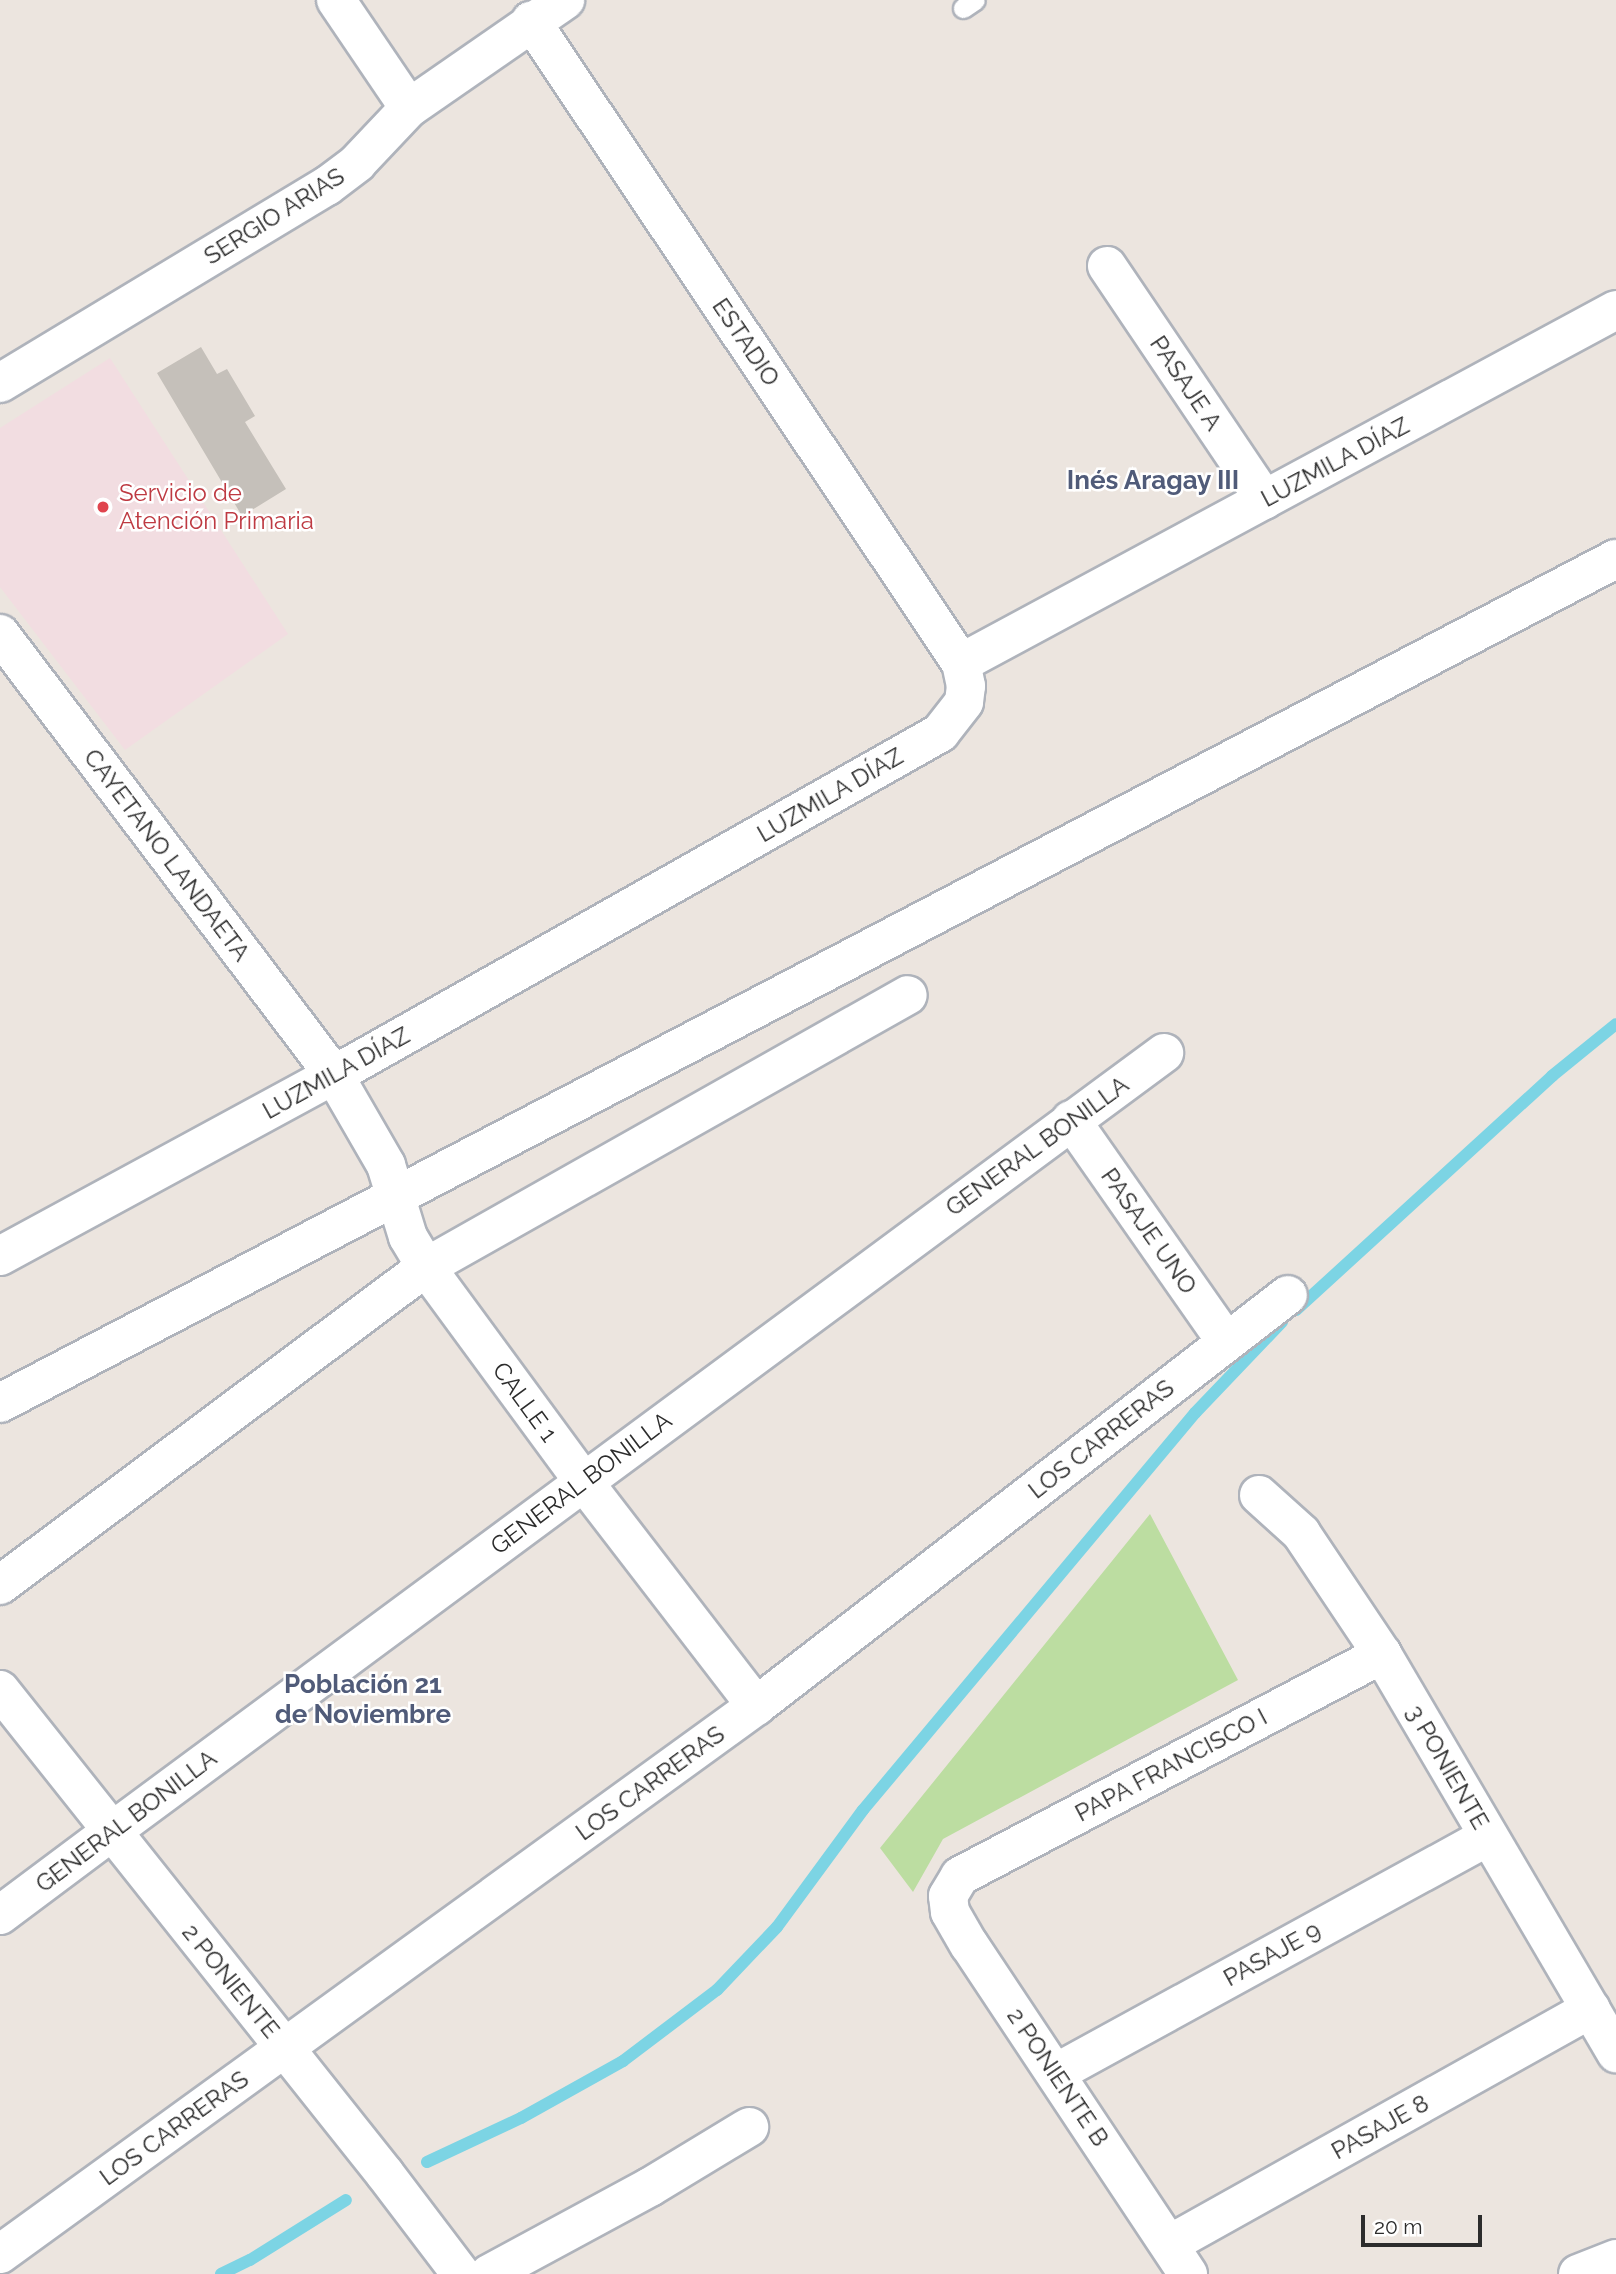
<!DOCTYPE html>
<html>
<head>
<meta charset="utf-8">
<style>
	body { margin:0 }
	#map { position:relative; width:1616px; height:2274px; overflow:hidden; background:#ece5df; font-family:Raleway,sans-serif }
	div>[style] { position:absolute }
	.medical>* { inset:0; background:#f2dde1 }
	.green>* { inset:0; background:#bcdda1 }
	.stream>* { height:12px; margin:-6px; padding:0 6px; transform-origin:6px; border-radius:6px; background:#7cd4e4 }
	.building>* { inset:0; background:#c5c0ba }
	.roads { filter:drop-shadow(2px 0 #afb3bb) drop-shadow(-2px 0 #afb3bb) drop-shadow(0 2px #afb3bb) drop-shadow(0 -2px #afb3bb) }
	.lane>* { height:19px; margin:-9.5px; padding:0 9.5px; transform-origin:9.5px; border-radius:9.5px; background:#fff }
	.street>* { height:38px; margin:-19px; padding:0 19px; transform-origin:19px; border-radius:19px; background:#fff }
	.secondary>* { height:38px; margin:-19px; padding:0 19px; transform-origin:19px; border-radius:19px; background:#fff }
	.dots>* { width:19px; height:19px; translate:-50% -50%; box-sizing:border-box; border:4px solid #fff; border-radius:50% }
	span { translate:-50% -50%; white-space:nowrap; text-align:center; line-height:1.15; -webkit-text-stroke:5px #fff; paint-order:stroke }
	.street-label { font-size:24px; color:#2c2c2c }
	.health-label { font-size:24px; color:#be3a42 }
	.left { translate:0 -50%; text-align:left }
	.neighbourhood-label { font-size:26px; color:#505b79; font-weight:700 }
	.scale { position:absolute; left:1361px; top:2215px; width:121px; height:32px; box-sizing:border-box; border:4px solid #2c2c2c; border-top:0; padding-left:9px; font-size:21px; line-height:24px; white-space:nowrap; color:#2c2c2c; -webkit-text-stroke:5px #fff; paint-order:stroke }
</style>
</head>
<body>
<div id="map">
	<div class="medical">
		<div style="clip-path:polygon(110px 358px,288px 634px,125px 750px,0 587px,0 428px)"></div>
	</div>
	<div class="green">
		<div style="clip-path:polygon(1150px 1514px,1238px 1680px,943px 1839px,913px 1892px,880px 1848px)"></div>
	</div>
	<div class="stream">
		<div style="left:1296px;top:1310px;width:347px;rotate:-42.4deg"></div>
		<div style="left:1552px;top:1076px;width:82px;rotate:-39.1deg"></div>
		<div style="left:427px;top:2162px;width:104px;rotate:-25.1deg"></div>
		<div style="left:521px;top:2118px;width:117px;rotate:-29.2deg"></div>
		<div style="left:623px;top:2061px;width:118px;rotate:-37.1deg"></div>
		<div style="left:717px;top:1990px;width:87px;rotate:-46.4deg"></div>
		<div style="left:777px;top:1927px;width:145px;rotate:-53.7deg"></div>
		<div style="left:863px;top:1810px;width:518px;rotate:-50.1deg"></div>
		<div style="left:1195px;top:1413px;width:126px;rotate:-46.3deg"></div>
		<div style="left:221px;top:2274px;width:32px;rotate:-26deg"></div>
		<div style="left:250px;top:2260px;width:113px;rotate:-32deg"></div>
	</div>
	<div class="building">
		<div style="clip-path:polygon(201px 347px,217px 374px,227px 369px,255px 416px,245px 422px,286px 489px,242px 516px,157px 373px)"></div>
	</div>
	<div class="roads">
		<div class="lane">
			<div style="left:963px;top:8px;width:14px;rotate:-34deg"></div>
		</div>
		<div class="street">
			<div style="left:336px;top:0;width:130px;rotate:55.9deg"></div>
			<div style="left:1107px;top:266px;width:282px;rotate:56deg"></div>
			<div style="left:0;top:383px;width:382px;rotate:-31.1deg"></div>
			<div style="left:327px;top:186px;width:38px;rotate:-37deg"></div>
			<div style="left:357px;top:163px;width:76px;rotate:-46.6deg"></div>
			<div style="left:409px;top:108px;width:190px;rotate:-34.7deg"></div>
			<div style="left:0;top:634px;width:553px;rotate:52.86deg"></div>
			<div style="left:334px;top:1075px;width:104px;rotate:60deg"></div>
			<div style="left:386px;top:1165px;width:75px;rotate:73deg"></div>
			<div style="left:408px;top:1237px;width:35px;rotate:59deg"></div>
			<div style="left:426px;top:1267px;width:265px;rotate:53.7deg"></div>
			<div style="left:583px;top:1481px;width:284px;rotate:52.4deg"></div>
			<div style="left:961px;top:663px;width:744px;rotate:-28.32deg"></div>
			<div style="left:1071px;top:1120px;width:270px;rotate:55deg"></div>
			<div style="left:0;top:1256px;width:380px;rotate:-28.5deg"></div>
			<div style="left:334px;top:1075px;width:696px;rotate:-29.44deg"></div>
			<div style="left:940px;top:733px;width:39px;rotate:-52deg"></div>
			<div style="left:964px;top:702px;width:16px;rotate:-83deg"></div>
			<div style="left:966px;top:686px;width:24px;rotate:-102deg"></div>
			<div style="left:961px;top:663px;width:773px;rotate:-123.81deg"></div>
			<div style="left:0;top:1403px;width:1823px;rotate:-27.58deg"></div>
			<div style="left:1259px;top:1495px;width:57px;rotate:42.1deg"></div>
			<div style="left:1301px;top:1533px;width:146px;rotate:56.2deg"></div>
			<div style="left:1382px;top:1654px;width:463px;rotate:59.6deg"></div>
			<div style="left:0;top:1585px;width:532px;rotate:-36.74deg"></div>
			<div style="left:426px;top:1267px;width:553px;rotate:-29.44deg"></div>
			<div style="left:111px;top:1832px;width:1310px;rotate:-36.49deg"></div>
			<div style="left:1056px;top:2073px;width:493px;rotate:-28.7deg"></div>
			<div style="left:1170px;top:2244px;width:482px;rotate:-29.2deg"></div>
			<div style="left:0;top:2254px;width:934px;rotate:-35.94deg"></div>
			<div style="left:756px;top:1706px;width:672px;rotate:-37.69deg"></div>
			<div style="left:489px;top:2274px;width:183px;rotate:-28.4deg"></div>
			<div style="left:650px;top:2187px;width:116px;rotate:-31.2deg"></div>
			<div style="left:1188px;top:2274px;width:395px;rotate:-123.6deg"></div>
			<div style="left:969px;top:1945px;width:38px;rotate:-120deg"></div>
			<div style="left:950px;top:1912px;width:16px;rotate:-97deg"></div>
			<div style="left:948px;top:1896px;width:23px;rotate:-59deg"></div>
			<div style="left:960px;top:1876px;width:477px;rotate:-27.7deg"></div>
			<div style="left:1578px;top:2274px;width:41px;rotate:-21.5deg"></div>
		</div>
		<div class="secondary">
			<div style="left:0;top:1690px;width:618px;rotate:51.5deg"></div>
			<div style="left:385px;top:2174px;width:126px;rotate:52.8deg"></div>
			<div style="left:0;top:1915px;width:139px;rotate:-36.8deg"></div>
		</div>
	</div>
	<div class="dots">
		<div style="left:103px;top:507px;background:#e0444e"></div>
	</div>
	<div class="street-label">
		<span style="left:274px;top:216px;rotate:-32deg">SERGIO ARIAS</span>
		<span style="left:746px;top:342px;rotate:56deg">ESTADIO</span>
		<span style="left:1186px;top:383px;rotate:56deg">PASAJE A</span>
		<span style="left:1335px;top:462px;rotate:-28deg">LUZMILA DÍAZ</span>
		<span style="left:830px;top:795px;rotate:-30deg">LUZMILA DÍAZ</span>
		<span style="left:167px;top:855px;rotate:53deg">CAYETANO LANDAETA</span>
		<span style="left:336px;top:1073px;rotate:-29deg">LUZMILA DÍAZ</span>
		<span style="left:1037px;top:1146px;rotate:-36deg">GENERAL BONILLA</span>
		<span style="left:1149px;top:1231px;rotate:55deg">PASAJE UNO</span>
		<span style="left:525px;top:1402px;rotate:54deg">CALLE 1</span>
		<span style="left:1101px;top:1439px;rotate:-38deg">LOS CARRERAS</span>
		<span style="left:581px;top:1483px;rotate:-37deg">GENERAL BONILLA</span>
		<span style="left:1171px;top:1765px;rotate:-28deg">PAPA FRANCISCO I</span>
		<span style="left:1448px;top:1767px;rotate:60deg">3 PONIENTE</span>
		<span style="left:650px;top:1783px;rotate:-36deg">LOS CARRERAS</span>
		<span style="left:126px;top:1821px;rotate:-37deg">GENERAL BONILLA</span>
		<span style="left:1272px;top:1954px;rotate:-29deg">PASAJE 9</span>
		<span style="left:231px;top:1981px;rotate:51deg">2 PONIENTE</span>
		<span style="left:1058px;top:2077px;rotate:56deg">2 PONIENTE B</span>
		<span style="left:1380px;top:2127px;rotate:-29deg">PASAJE 8</span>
		<span style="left:174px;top:2128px;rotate:-36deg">LOS CARRERAS</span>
	</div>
	<div class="health-label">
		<span class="left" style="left:119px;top:507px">Servicio de<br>Atención Primaria</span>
	</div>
	<div class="neighbourhood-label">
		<span style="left:1153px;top:481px">Inés Aragay III</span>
		<span style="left:363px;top:1700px">Población 21<br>de Noviembre</span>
	</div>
	<div class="scale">20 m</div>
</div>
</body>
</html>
